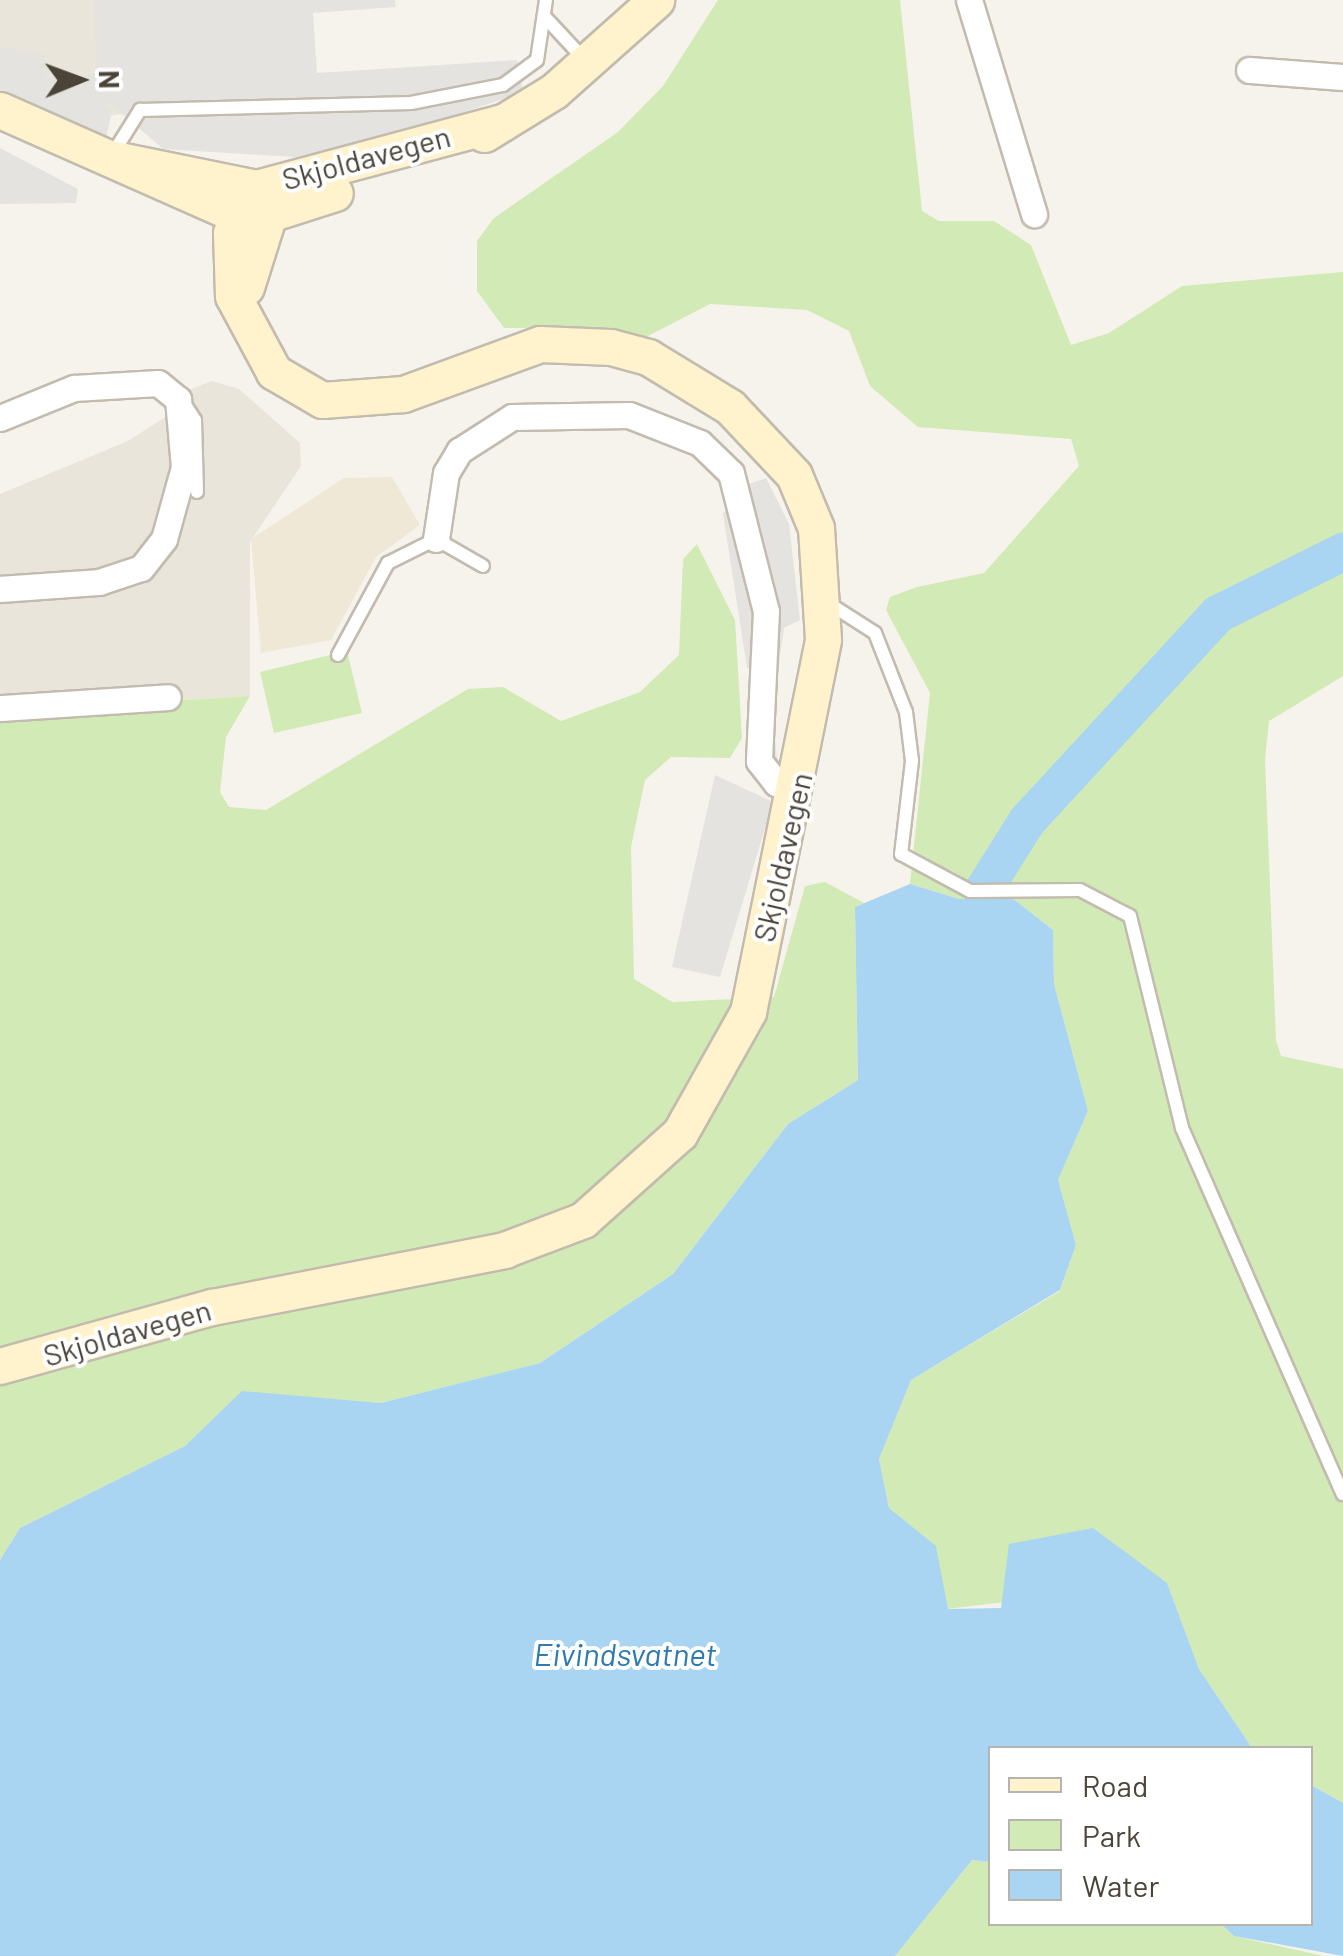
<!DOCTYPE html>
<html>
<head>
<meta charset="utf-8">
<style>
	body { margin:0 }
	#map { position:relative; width:1343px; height:1956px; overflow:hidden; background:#f6f3ec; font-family:Barlow,sans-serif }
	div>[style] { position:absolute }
	.residential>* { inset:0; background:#eae5da }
	.education>* { inset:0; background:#efe8d6 }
	.green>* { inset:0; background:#d2eab5 }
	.parking>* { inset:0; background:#e5e3e0 }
	.water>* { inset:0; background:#a9d4f2 }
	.river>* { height:38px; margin:-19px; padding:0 19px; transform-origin:19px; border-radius:19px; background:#a9d4f2 }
	.roads { filter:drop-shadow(2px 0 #c2bbae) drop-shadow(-2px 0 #c2bbae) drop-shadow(0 2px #c2bbae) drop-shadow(0 -2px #c2bbae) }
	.lane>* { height:12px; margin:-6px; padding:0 6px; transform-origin:6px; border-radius:6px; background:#fff }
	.street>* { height:25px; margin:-12.5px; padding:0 12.5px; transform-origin:12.5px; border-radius:12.5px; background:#fff }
	.secondary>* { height:35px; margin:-17.5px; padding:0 17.5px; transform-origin:17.5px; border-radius:17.5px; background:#fff3cd }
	span { translate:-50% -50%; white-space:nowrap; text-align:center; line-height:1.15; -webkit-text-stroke:8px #fff; paint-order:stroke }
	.street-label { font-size:30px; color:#4b4439 }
	.water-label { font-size:32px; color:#2e7ab2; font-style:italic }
	.legend { position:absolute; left:988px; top:1746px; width:325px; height:180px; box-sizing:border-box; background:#fff; border:2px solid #b7b4b0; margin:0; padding:12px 18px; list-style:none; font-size:30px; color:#4b4439 }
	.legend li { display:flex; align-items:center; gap:20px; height:50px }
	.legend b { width:50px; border:2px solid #b7b4b0 }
	.north { position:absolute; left:30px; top:30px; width:100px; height:100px; -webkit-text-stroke:8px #fff; paint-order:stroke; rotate:89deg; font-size:28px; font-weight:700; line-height:40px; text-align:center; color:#4b4439 }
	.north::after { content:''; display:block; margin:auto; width:35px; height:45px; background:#4b4439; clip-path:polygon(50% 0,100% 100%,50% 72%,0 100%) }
</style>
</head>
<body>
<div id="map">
	<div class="residential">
		<div style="clip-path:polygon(0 0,260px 0,273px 95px,107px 116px,0 91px)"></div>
		<div style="clip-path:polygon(212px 381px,239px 389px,300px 443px,301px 466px,250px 542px,250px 696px,0 712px,0 494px,128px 441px,167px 416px,181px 393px)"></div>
	</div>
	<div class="education">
		<div style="clip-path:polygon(392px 477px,420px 525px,376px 557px,331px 640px,261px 653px,251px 539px,344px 478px)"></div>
	</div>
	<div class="green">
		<div style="clip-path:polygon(718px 0,900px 0,922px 211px,939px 221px,994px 221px,1031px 245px,1071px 345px,1109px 333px,1182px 286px,1343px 272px,1343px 676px,1269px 721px,1265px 759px,1276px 1040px,1281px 1056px,1343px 1069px,1343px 1803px,1311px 1785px,1310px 1748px,1252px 1748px,1199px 1669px,1167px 1583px,947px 1609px,936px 1547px,889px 1508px,879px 1459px,911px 1380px,1060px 1291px,1076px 1245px,1058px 1180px,1088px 1111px,1054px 984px,1053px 930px,1012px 898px,959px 899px,910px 884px,930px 693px,886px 610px,890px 597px,917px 587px,984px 573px,1079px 466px,1071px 439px,918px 427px,870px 386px,849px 331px,807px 310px,710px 304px,646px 337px,608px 327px,504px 328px,477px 291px,477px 241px,494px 218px,618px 132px,663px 86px)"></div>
		<div style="clip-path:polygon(697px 544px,735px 620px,742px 738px,730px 758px,671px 757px,645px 780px,631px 847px,634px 979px,672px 1002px,774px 997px,805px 886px,825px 882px,864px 903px,855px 907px,858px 1080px,788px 1124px,673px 1274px,540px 1363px,381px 1403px,242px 1392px,185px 1446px,20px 1528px,0 1560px,0 712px,250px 696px,226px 737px,220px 792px,229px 807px,266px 810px,468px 689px,503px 687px,561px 721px,640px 692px,679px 655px,683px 559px)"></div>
		<div style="clip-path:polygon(347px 651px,362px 713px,274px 733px,260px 672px)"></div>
		<div style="clip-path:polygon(972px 1860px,990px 1862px,991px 1924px,1221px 1924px,1234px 1936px,1324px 1956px,895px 1956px)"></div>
	</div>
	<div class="parking">
		<div style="clip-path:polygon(94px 0,395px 0,396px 7px,313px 13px,317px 73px,517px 60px,523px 92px,328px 159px,163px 149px,101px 96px,112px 112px,104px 146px,0 104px,0 47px,45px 54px,47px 78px,96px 74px)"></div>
		<div style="clip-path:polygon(0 148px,78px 189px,76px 203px,0 204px)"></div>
		<div style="clip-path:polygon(766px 478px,789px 524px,800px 620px,784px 628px,772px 713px,778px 767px,764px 775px,763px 667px,747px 668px,723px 514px,737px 488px)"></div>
		<div style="clip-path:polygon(715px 775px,773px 802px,720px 977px,672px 967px)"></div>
	</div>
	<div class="water">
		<div style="clip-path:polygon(910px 884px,959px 899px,1012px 898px,1053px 930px,1054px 984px,1088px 1111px,1058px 1180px,1076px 1245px,1060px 1290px,911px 1380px,879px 1459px,889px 1508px,936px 1546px,948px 1609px,1001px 1608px,1009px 1544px,1093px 1528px,1167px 1583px,1199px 1669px,1252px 1748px,991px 1748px,990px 1862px,972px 1860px,895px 1956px,0 1956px,0 1560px,20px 1528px,185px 1446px,242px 1391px,381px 1403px,540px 1363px,673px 1274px,788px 1124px,858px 1080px,855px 907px)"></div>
		<div style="clip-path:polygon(1311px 1785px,1343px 1803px,1343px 1956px,1234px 1936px,1221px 1924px,1310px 1924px)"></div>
	</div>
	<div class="river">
		<div style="left:985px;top:888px;width:79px;rotate:-57.9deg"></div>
		<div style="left:1027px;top:821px;width:282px;rotate:-47.3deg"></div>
		<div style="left:1218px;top:614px;width:140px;rotate:-26.4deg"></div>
	</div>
	<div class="roads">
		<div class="lane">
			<div style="left:544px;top:16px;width:59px;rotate:47.1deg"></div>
			<div style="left:110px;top:158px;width:57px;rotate:-58deg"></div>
			<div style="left:140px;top:110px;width:271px;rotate:-1.5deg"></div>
			<div style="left:411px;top:103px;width:94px;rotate:-11.1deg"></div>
			<div style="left:503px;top:85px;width:42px;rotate:-36.3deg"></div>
			<div style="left:537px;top:60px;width:61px;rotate:-81.5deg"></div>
			<div style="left:184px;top:403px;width:20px;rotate:57deg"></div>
			<div style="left:195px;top:420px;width:72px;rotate:88.4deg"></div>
			<div style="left:825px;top:601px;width:59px;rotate:32.6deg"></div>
			<div style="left:875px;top:633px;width:85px;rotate:68.6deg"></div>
			<div style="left:906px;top:712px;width:49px;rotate:83deg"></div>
			<div style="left:912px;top:761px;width:94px;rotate:96.7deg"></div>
			<div style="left:901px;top:854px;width:78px;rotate:28.2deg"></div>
			<div style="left:970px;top:891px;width:110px;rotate:-0.5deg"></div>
			<div style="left:1080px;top:890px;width:56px;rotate:27.5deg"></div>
			<div style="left:1130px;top:916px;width:218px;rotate:76.2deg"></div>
			<div style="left:1182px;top:1128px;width:400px;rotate:66.3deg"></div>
			<div style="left:338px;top:655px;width:105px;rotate:-61.5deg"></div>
			<div style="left:388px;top:563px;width:54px;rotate:-26.6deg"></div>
			<div style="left:436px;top:539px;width:54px;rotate:29.9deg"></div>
		</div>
		<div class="street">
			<div style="left:969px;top:0;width:224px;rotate:73.1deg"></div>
			<div style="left:1249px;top:70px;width:94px;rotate:4.3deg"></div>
			<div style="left:0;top:418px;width:80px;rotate:-22.1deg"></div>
			<div style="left:74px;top:388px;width:84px;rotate:-3.4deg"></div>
			<div style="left:158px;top:383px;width:26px;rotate:39deg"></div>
			<div style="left:178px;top:399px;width:68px;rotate:85deg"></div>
			<div style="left:184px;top:467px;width:75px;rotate:105.5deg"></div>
			<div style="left:164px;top:539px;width:37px;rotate:128deg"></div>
			<div style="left:141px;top:568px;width:44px;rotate:161.6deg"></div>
			<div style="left:99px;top:582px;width:99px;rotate:176deg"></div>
			<div style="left:436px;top:539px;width:67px;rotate:-81.4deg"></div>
			<div style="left:446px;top:473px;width:26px;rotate:-59deg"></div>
			<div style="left:459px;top:451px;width:63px;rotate:-32.7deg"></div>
			<div style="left:512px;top:417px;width:117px;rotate:-1deg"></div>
			<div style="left:629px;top:415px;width:76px;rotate:21.5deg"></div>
			<div style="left:700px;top:443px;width:43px;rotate:44.1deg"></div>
			<div style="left:731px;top:473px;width:142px;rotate:75.8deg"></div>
			<div style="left:766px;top:611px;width:150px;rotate:92.7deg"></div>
			<div style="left:759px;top:761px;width:28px;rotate:52deg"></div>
			<div style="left:776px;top:783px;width:23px;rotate:7deg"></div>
			<div style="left:0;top:708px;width:168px;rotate:-3.7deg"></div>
		</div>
		<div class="secondary">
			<div style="left:0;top:110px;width:257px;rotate:23.9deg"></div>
			<div style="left:235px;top:214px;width:34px"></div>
			<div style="left:269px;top:214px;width:29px;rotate:-117deg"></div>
			<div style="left:256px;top:188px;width:149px;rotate:-168.4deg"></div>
			<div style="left:484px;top:134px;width:82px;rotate:-31.6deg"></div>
			<div style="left:554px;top:91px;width:137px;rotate:-41.7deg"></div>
			<div style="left:246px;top:287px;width:77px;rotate:-72.5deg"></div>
			<div style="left:269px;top:214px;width:69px;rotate:-17.7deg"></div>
			<div style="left:0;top:1366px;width:220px;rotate:-15.6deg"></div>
			<div style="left:212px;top:1307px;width:298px;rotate:-11deg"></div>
			<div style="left:504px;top:1250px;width:85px;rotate:-20.8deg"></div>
			<div style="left:583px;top:1220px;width:130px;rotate:-41.9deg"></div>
			<div style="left:680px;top:1133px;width:139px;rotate:-60.7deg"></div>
			<div style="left:748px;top:1012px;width:380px;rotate:-78.6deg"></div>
			<div style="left:823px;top:639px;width:111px;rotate:-93.6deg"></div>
			<div style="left:816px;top:528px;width:57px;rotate:-112.5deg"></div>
			<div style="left:794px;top:475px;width:93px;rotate:-133.3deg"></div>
			<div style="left:730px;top:407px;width:96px;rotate:-148.6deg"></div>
			<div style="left:648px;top:357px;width:38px;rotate:-165deg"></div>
			<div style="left:611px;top:347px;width:71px;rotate:-177.6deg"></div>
			<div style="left:540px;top:344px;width:146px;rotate:159.9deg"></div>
			<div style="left:403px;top:394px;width:81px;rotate:175.8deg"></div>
			<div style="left:322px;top:400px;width:56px;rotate:-149.7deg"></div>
			<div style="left:274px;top:372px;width:86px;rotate:-118.3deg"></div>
			<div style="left:233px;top:296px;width:63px;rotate:-91.8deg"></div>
			<div style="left:231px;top:233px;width:51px;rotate:-60.9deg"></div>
			<div style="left:256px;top:188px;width:255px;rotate:-15deg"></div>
		</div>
	</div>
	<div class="street-label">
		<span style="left:366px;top:157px;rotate:-15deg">Skjoldavegen</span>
		<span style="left:782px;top:857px;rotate:-77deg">Skjoldavegen</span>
		<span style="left:127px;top:1332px;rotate:-16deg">Skjoldavegen</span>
	</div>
	<div class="water-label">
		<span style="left:625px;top:1653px">Eivindsvatnet</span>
	</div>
	<ul class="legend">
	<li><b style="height:12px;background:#fff3cd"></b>Road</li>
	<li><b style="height:28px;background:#d2eab5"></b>Park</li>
	<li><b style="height:28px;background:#a9d4f2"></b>Water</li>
	</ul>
	<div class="north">N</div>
</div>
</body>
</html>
